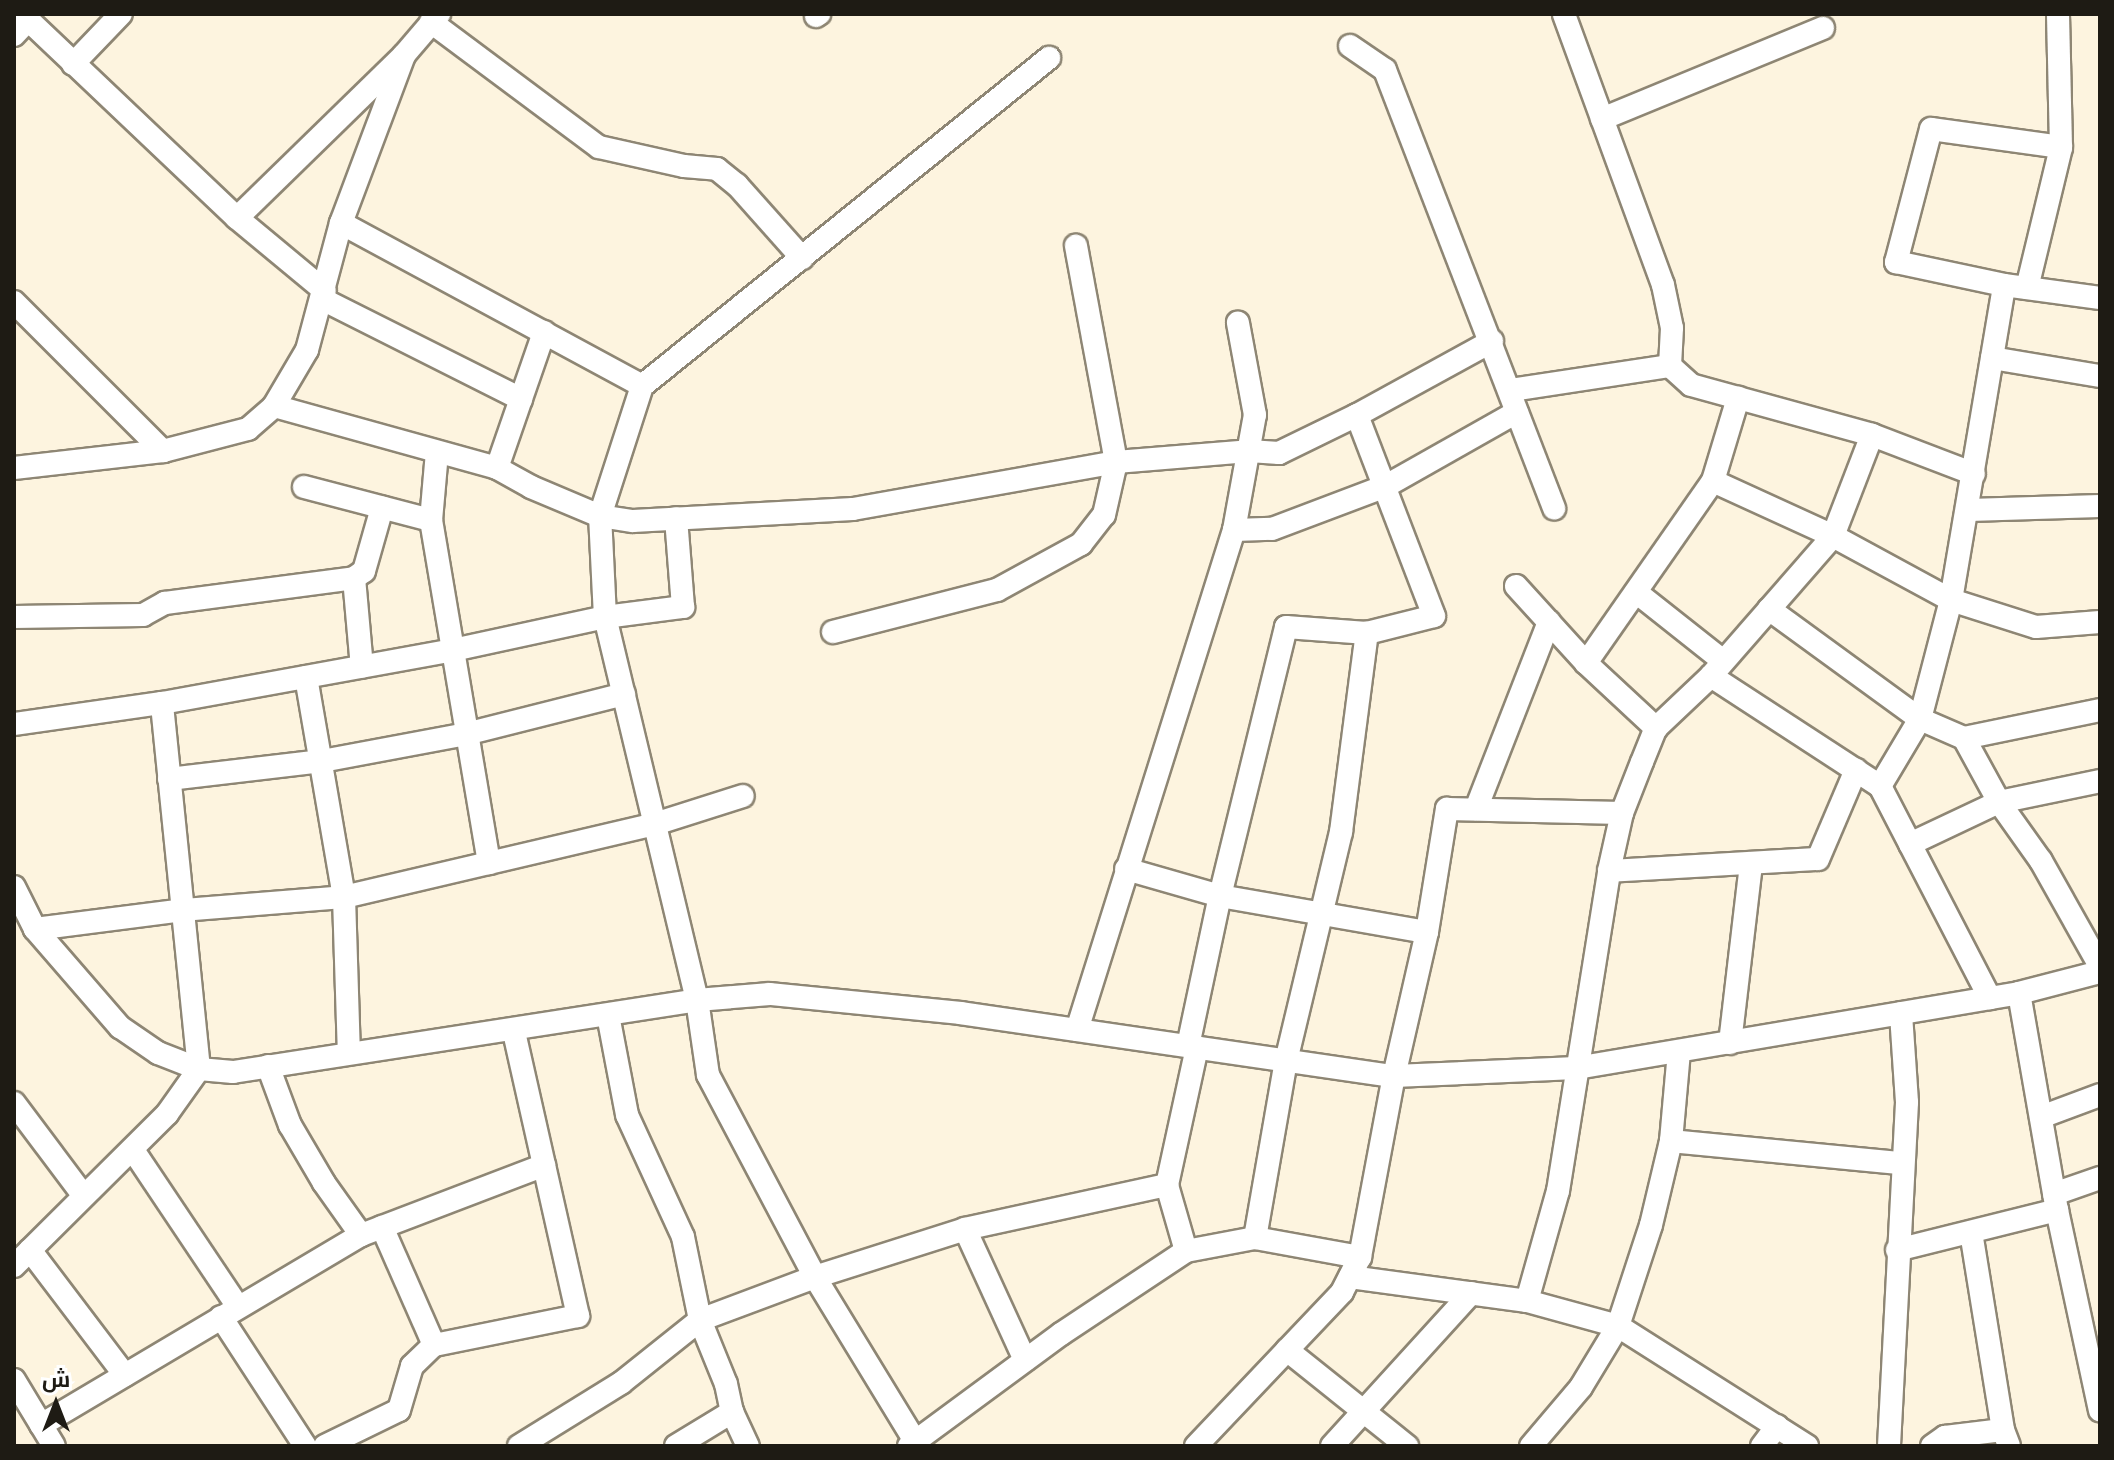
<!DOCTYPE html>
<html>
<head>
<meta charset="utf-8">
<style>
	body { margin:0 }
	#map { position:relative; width:2114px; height:1460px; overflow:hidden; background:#fdf4df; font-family:"Fira Sans Condensed",Cairo,sans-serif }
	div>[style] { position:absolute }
	.roads { filter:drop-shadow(2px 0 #8e8674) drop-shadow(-2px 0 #8e8674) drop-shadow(0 2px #8e8674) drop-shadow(0 -2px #8e8674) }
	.minor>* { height:22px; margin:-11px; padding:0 11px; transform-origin:11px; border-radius:11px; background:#fff }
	span { translate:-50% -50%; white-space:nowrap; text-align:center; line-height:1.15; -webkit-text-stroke:7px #fff; paint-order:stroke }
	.frame { position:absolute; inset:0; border:16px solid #1e1b14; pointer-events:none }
	.north { position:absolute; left:16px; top:1364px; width:80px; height:80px; -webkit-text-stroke:6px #fff; paint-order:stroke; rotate:0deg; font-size:22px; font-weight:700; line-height:32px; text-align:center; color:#1e1b14 }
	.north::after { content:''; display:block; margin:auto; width:28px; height:36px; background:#1e1b14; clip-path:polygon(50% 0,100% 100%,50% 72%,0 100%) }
</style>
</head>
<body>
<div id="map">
	<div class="roads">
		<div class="minor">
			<div style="left:22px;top:14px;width:296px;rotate:43.5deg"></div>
			<div style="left:237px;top:218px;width:114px;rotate:39.7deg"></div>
			<div style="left:816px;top:16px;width:4px;rotate:-34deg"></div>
			<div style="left:431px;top:22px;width:209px;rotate:36.7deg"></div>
			<div style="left:599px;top:147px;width:87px;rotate:12.6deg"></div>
			<div style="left:684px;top:166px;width:33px;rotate:5deg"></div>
			<div style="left:717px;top:169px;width:26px;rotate:39deg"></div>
			<div style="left:737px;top:185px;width:98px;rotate:48.3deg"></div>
			<div style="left:14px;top:35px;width:21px;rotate:-47deg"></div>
			<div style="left:1350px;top:46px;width:42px;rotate:34.4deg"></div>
			<div style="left:1385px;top:70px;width:470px;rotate:68.9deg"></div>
			<div style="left:73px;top:64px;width:69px;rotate:-46.2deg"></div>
			<div style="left:1602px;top:119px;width:239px;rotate:-22.4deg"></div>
			<div style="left:2061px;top:147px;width:131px;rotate:-172.1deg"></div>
			<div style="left:1931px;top:129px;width:138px;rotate:104.7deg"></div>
			<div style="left:1896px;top:262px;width:110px;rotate:12deg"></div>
			<div style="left:2004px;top:285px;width:97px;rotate:7.7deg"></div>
			<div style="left:237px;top:218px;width:233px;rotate:-44.3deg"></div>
			<div style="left:404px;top:55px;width:54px;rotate:-49.5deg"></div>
			<div style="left:341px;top:223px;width:342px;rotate:28.4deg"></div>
			<div style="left:2027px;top:288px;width:145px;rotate:-76.4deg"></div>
			<div style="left:2061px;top:147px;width:133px;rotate:-91.3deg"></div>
			<div style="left:322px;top:299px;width:223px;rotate:26.7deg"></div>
			<div style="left:14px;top:302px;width:211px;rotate:45deg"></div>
			<div style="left:1992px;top:358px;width:109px;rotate:9.5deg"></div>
			<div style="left:1670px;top:366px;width:28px;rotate:42deg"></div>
			<div style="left:1691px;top:385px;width:188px;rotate:15.4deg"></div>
			<div style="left:1872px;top:435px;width:109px;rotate:20.9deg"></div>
			<div style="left:1511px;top:390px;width:161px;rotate:-8.6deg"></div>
			<div style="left:1670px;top:366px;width:38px;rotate:-87deg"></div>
			<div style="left:1672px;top:328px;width:44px;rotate:-101.8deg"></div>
			<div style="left:1663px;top:285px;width:289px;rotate:-110.1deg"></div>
			<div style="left:274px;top:406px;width:231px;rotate:15.5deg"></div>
			<div style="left:497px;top:468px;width:39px;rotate:29deg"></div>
			<div style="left:531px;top:487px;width:75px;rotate:22.8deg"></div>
			<div style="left:600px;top:516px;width:33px;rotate:9deg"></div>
			<div style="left:633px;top:521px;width:220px;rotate:-3.1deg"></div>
			<div style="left:853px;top:509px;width:267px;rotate:-10.1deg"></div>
			<div style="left:1116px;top:462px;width:133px;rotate:-4.7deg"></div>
			<div style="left:1249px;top:451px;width:30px;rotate:4deg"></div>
			<div style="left:1279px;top:453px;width:87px;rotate:-26deg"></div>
			<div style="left:1357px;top:415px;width:154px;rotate:-28.7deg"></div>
			<div style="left:437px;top:452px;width:68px;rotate:95deg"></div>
			<div style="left:431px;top:520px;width:348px;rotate:80.4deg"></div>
			<div style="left:14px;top:468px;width:150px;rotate:-6.5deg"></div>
			<div style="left:163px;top:451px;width:88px;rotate:-14.5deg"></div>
			<div style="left:248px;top:429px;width:35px;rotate:-41deg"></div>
			<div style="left:274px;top:406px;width:65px;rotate:-59.5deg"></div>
			<div style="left:307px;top:350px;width:131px;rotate:-75deg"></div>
			<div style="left:341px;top:223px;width:179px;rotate:-69.4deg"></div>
			<div style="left:497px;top:468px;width:144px;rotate:-70.9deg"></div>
			<div style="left:1713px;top:481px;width:132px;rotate:24.6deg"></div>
			<div style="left:1833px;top:536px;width:134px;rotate:28.5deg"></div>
			<div style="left:1951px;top:600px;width:89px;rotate:17.6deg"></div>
			<div style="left:2036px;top:627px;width:64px;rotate:-4.5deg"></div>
			<div style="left:304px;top:487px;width:131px;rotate:14.6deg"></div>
			<div style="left:1969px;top:510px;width:131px;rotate:-1.7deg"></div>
			<div style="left:1234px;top:530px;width:38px;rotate:-2deg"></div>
			<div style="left:1272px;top:529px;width:122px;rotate:-20.7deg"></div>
			<div style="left:1386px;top:486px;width:150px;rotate:-29.5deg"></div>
			<div style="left:354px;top:578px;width:89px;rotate:84.9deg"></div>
			<div style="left:1516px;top:586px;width:104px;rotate:47.7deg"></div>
			<div style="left:1586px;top:663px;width:96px;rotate:42.9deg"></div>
			<div style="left:1636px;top:592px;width:111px;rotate:38.4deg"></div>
			<div style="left:1769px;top:609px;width:187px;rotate:36.1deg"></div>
			<div style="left:1920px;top:719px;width:48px;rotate:23.4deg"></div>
			<div style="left:1964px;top:738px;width:73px;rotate:61.3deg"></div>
			<div style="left:1999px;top:802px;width:72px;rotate:54.6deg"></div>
			<div style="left:2041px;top:861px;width:120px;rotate:60.7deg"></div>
			<div style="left:14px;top:617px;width:129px;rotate:-0.9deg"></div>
			<div style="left:143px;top:615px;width:25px;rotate:-29deg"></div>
			<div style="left:165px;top:603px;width:191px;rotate:-7.5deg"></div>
			<div style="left:354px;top:578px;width:12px;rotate:-35deg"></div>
			<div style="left:364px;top:571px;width:66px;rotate:-74.1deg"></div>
			<div style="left:833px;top:632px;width:169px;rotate:-14.4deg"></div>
			<div style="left:997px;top:590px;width:96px;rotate:-28.7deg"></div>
			<div style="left:1081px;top:544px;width:37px;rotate:-52deg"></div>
			<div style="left:1104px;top:515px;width:54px;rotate:-77.2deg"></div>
			<div style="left:1116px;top:462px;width:220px;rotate:-100.5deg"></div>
			<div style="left:1586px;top:663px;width:222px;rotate:-55.1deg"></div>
			<div style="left:1713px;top:481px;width:87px;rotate:-73.2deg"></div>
			<div style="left:1711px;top:676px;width:202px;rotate:33.1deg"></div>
			<div style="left:1880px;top:786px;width:239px;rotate:62.6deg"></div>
			<div style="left:306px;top:677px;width:223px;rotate:80.2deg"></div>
			<div style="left:344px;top:897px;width:156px;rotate:88.2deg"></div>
			<div style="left:14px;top:724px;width:149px;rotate:-8.1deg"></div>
			<div style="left:162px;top:703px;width:296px;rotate:-10.3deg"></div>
			<div style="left:453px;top:650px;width:156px;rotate:-12.2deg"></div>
			<div style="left:605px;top:617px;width:79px;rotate:-7.3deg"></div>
			<div style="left:683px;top:607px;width:89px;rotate:-94.5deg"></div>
			<div style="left:1964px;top:738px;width:139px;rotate:-11.6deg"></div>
			<div style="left:169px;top:779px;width:154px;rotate:-6.7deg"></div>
			<div style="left:322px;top:761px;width:147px;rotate:-10.6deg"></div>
			<div style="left:466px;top:734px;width:163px;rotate:-14.2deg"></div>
			<div style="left:1880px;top:786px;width:78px;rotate:-59.2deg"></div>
			<div style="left:1920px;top:719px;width:123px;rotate:-75.4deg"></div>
			<div style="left:1951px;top:600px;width:319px;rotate:-80.4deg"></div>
			<div style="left:1476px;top:809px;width:201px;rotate:-68.7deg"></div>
			<div style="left:1910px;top:844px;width:98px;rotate:-25.3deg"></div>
			<div style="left:1999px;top:802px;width:103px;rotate:-11.7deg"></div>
			<div style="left:1126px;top:869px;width:98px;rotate:16deg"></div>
			<div style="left:1220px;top:896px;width:210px;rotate:9.9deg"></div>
			<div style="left:1609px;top:871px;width:209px;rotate:-3.3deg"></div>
			<div style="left:1818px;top:859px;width:97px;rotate:-66.9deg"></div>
			<div style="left:14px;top:887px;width:47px;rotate:63.4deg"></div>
			<div style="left:35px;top:929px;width:130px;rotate:49.1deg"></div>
			<div style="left:120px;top:1027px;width:46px;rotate:34.4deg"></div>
			<div style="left:158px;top:1053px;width:44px;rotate:21.3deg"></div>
			<div style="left:199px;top:1069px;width:34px;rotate:5deg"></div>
			<div style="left:233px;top:1072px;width:470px;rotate:-8.8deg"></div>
			<div style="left:697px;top:1000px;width:73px;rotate:-4.7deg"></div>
			<div style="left:770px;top:994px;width:191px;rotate:5.7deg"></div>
			<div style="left:960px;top:1013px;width:439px;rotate:8.3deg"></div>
			<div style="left:1394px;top:1076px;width:182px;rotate:-2.5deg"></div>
			<div style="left:1576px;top:1068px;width:449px;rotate:-9.6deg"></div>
			<div style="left:2019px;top:993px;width:84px;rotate:-14.5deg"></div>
			<div style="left:35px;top:929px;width:149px;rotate:-7.3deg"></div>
			<div style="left:183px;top:910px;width:162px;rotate:-4.6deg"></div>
			<div style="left:344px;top:897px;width:319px;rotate:-13.2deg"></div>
			<div style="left:655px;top:824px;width:92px;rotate:-17.7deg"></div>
			<div style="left:2019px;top:993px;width:220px;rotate:80.1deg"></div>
			<div style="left:2057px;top:1210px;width:205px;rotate:77.9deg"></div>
			<div style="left:608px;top:1015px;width:102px;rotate:79.2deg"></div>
			<div style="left:627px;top:1115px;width:134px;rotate:65.3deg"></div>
			<div style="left:683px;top:1237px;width:85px;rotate:78.4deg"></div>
			<div style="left:700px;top:1320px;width:69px;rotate:67.9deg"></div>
			<div style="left:726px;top:1384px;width:29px;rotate:78deg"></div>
			<div style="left:732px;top:1412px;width:38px;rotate:65deg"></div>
			<div style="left:1077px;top:1030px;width:524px;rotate:-72.57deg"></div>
			<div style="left:1234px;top:530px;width:117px;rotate:-79.7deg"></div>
			<div style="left:1255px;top:415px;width:94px;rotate:-100.5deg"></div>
			<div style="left:1730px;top:1043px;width:181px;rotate:-83.3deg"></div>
			<div style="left:1188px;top:1046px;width:153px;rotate:-78deg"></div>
			<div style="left:1220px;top:896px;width:277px;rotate:-76.2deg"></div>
			<div style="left:1286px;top:627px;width:81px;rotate:4.2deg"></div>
			<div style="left:1367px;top:633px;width:69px;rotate:-14.2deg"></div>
			<div style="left:1434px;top:616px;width:215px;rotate:-111deg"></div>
			<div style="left:268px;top:1066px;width:63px;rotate:69.6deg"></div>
			<div style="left:290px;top:1125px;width:67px;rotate:59.6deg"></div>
			<div style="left:324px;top:1183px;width:64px;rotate:54.6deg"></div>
			<div style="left:14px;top:1103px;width:115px;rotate:53.1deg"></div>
			<div style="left:2041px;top:1117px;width:63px;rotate:-20.4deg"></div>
			<div style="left:1671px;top:1141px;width:231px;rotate:5.5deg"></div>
			<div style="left:133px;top:1150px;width:189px;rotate:56.2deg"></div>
			<div style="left:2054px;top:1194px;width:49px;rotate:-19.2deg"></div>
			<div style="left:382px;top:1227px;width:129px;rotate:66.2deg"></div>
			<div style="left:965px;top:1229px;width:144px;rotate:65.4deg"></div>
			<div style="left:1971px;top:1232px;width:201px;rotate:80.8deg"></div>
			<div style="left:2003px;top:1430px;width:17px;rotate:69deg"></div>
			<div style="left:1255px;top:1238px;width:180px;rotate:-80.1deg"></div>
			<div style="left:1286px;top:1061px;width:236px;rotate:-76.5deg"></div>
			<div style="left:1341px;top:832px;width:201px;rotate:-82.6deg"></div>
			<div style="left:30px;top:1250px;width:157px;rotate:52.8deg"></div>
			<div style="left:1897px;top:1250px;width:165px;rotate:-14deg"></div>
			<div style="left:1186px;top:1251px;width:69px;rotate:-106.1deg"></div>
			<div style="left:1167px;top:1185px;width:141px;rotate:-77.7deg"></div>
			<div style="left:14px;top:1266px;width:216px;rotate:-44.8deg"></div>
			<div style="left:167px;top:1114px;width:55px;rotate:-54.6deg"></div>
			<div style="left:199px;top:1069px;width:368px;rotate:-95.8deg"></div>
			<div style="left:1350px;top:1277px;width:179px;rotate:7.7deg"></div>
			<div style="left:1527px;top:1301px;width:94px;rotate:15.4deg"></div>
			<div style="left:1618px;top:1326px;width:224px;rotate:32.4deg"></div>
			<div style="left:1527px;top:1301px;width:114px;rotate:-74.3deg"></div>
			<div style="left:1558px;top:1191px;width:324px;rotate:-80.9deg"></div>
			<div style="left:1609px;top:871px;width:59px;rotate:-77.4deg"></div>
			<div style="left:1622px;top:813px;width:55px;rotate:-68.6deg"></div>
			<div style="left:1642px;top:762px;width:37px;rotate:-68deg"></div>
			<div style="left:1656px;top:728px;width:76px;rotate:-43.4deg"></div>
			<div style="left:1711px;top:676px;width:186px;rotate:-48.9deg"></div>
			<div style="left:1833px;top:536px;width:108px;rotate:-68.9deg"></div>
			<div style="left:221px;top:1317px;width:154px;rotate:56.9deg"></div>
			<div style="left:1287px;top:1350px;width:154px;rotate:38.7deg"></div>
			<div style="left:14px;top:1380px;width:77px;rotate:58.8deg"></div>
			<div style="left:41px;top:1425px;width:372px;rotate:-30.7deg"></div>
			<div style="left:361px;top:1235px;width:196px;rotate:-20.9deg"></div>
			<div style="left:915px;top:1441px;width:192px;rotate:-121.4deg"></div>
			<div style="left:815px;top:1277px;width:229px;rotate:-117.9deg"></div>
			<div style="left:708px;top:1075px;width:76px;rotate:-98.3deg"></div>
			<div style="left:697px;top:1000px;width:394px;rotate:-103.5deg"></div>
			<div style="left:605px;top:617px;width:101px;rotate:-92.8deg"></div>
			<div style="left:600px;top:516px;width:137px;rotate:-72.1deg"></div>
			<div style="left:642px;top:386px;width:523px;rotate:-38.87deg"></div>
			<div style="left:325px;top:1446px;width:82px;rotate:-25.9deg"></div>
			<div style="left:399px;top:1410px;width:46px;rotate:-73.5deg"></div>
			<div style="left:412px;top:1366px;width:30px;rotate:-44deg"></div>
			<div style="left:434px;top:1345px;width:147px;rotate:-11.4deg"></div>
			<div style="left:578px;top:1316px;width:292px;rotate:-102.7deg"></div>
			<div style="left:519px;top:1446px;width:120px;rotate:-31.7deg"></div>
			<div style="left:621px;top:1383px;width:101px;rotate:-38.6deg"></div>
			<div style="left:700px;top:1320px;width:123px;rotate:-20.5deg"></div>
			<div style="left:815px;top:1277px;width:157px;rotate:-17.7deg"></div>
			<div style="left:965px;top:1229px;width:207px;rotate:-12.3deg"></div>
			<div style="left:676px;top:1446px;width:66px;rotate:-31.3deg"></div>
			<div style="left:909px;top:1446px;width:189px;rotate:-36.4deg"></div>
			<div style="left:1061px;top:1334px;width:150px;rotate:-33.6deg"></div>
			<div style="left:1186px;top:1251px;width:70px;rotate:-10.7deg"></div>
			<div style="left:1255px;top:1238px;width:107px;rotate:10.3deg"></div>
			<div style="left:1196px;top:1446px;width:212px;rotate:-46.5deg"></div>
			<div style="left:1342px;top:1292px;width:39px;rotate:-63deg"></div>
			<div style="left:1360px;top:1257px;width:184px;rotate:-79.4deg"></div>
			<div style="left:1394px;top:1076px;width:148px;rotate:-77.1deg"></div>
			<div style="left:1427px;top:932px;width:125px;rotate:-80.8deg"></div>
			<div style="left:1447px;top:809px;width:175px;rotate:1.3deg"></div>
			<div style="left:1332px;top:1446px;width:207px;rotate:-47.7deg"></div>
			<div style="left:1531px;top:1446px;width:77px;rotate:-49.7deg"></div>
			<div style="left:1581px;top:1387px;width:71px;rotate:-58.8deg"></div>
			<div style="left:1618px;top:1326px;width:106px;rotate:-71.9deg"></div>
			<div style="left:1651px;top:1225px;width:86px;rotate:-76.6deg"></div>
			<div style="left:1671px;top:1141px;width:90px;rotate:-84.9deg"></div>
			<div style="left:1762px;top:1446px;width:25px;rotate:-53deg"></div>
			<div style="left:1889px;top:1446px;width:344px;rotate:-87deg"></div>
			<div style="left:1907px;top:1102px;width:89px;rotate:-93.9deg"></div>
			<div style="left:1932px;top:1446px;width:16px;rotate:-35deg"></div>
			<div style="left:1945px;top:1437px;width:58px;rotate:-6.9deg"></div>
		</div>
	</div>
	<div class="frame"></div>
	<div class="north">ش</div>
</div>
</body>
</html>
